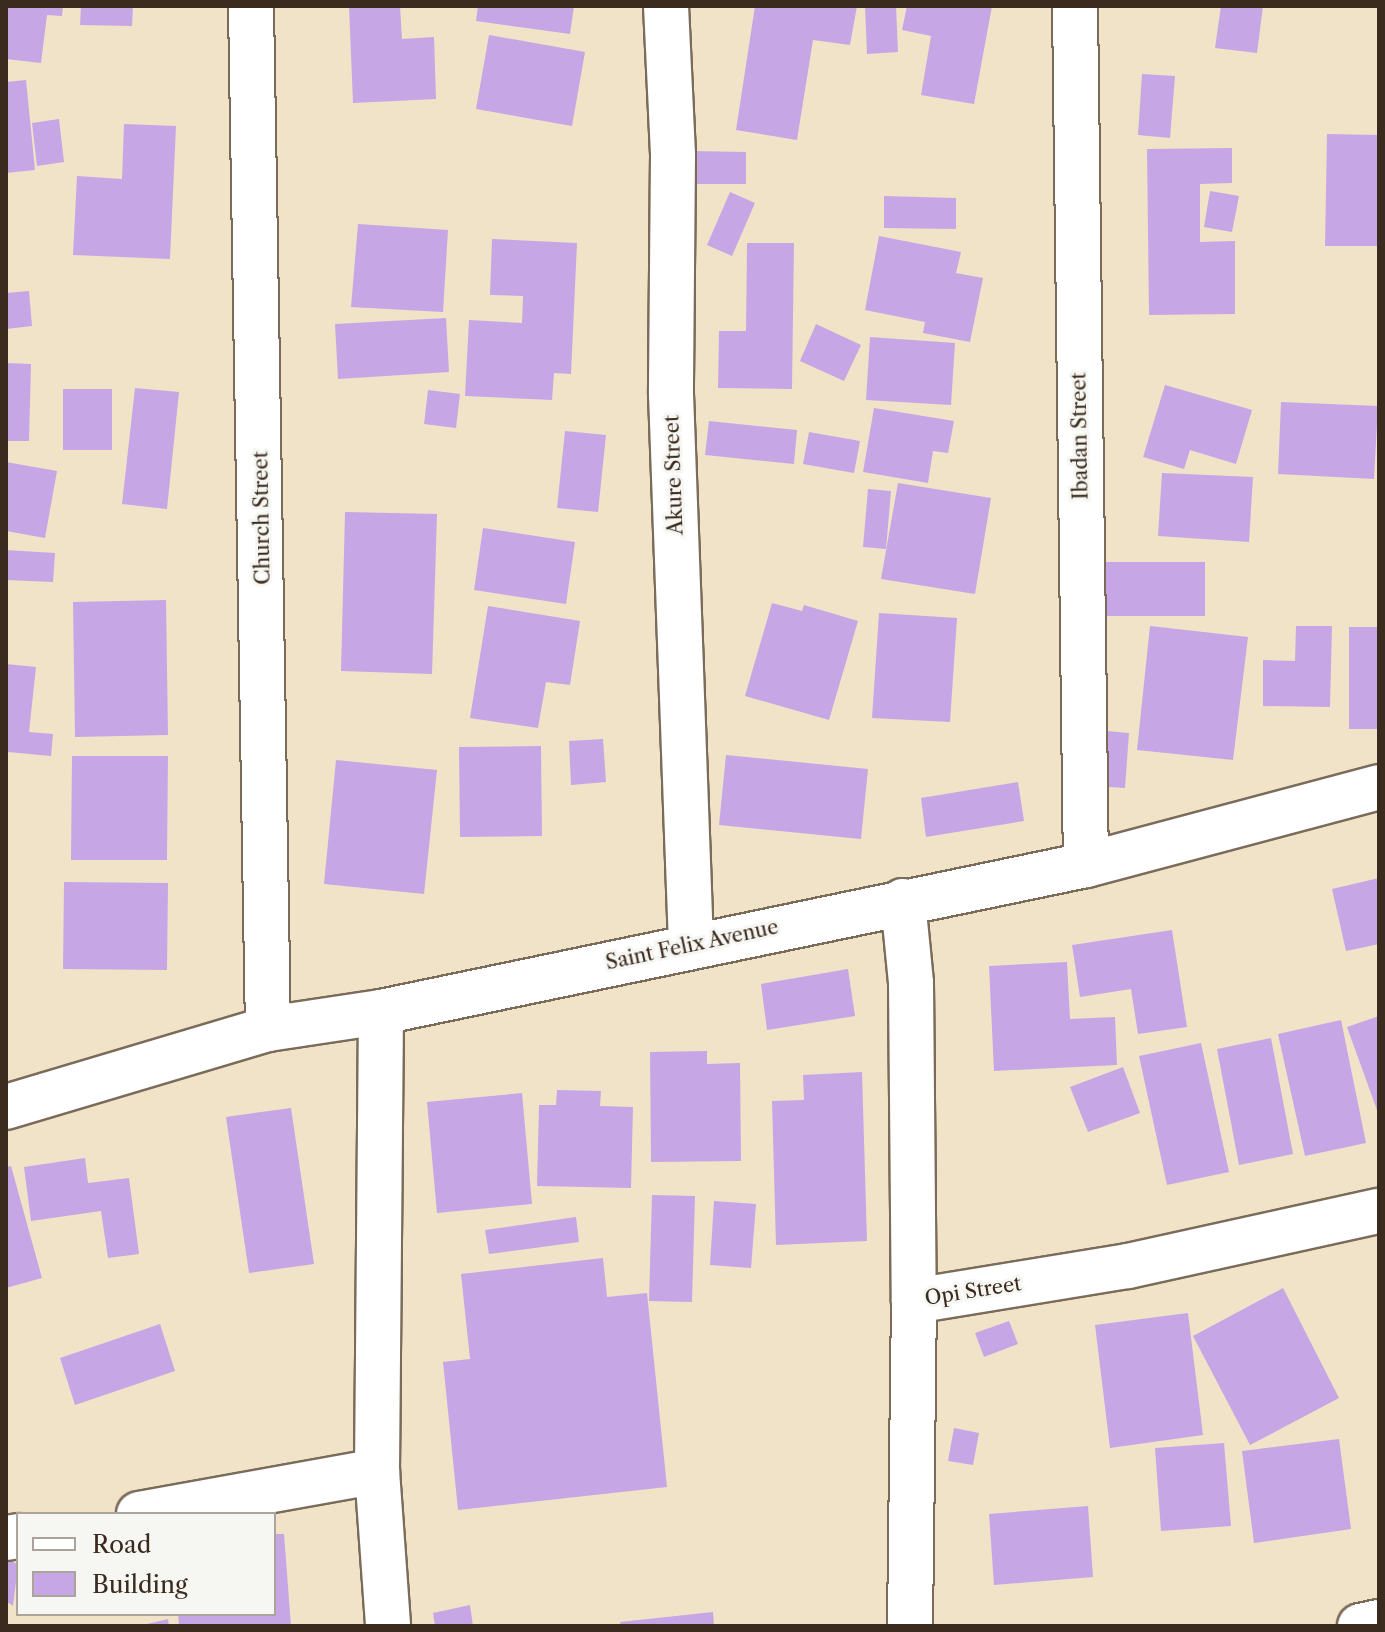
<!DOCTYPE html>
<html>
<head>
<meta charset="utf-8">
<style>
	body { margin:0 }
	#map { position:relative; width:1385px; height:1632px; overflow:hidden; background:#f0e3c8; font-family:"Libre Caslon Text",serif }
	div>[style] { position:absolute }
	.building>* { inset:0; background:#c7a6e6 }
	.roads { filter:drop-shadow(2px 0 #7a6b5a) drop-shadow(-2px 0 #7a6b5a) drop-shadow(0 2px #7a6b5a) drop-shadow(0 -2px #7a6b5a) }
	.street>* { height:44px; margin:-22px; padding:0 22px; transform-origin:22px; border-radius:22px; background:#fff }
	span { translate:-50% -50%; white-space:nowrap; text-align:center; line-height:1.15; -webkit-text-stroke:6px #f6f6f2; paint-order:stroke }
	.street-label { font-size:20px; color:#3b2a1e }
	.frame { position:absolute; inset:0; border:8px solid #3b2a1e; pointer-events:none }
	.legend { position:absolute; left:16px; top:1512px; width:260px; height:104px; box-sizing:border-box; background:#f6f6f2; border:2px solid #aba49d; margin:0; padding:10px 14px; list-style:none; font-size:24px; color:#3b2a1e }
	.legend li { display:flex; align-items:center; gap:16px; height:40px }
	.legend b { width:40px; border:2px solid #aba49d }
</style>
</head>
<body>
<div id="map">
	<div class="building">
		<div style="clip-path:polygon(6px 6px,63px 6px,62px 16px,47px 15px,41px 63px,6px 59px)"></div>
		<div style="clip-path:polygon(81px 6px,133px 6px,132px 26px,80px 25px)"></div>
		<div style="clip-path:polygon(349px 6px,400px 6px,402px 39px,434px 37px,436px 99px,353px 103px)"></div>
		<div style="clip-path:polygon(478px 6px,574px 6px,570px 34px,476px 21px)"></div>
		<div style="clip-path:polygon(755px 6px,857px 6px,850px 45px,813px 40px,797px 140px,736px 130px)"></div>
		<div style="clip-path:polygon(865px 6px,896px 6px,898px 52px,867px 54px)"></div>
		<div style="clip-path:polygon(907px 6px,992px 6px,974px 104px,921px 95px,931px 36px,902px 30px)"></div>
		<div style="clip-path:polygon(1221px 6px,1263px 6px,1257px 53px,1215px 48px)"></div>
		<div style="clip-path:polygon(489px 35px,585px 52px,572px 126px,476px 109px)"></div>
		<div style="clip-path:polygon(1142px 74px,1175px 76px,1170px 138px,1138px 135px)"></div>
		<div style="clip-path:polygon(26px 80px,35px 170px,6px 173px,6px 82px)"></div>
		<div style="clip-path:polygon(59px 119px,64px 162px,37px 166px,32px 123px)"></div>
		<div style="clip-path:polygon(124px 124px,176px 126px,170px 259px,73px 255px,77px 176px,122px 179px)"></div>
		<div style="clip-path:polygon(1327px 134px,1379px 135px,1377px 246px,1325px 246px)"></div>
		<div style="clip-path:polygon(1232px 148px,1232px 183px,1200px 184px,1200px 242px,1235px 241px,1235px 314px,1149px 315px,1147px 149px)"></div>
		<div style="clip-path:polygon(692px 151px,746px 152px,746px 184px,693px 184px)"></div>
		<div style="clip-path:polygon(1210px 191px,1239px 196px,1232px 232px,1204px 227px)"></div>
		<div style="clip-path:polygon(730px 192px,755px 203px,732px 256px,707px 245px)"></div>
		<div style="clip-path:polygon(884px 196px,956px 198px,956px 229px,884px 228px)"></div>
		<div style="clip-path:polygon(358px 224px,448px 230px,443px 312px,351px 307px)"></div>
		<div style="clip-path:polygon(879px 236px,961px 252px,956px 273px,983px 278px,970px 342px,923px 333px,925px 322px,865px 310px)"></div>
		<div style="clip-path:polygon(492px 239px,577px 243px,571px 374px,554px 373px,552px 400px,465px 396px,469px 320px,522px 323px,523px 296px,490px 295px)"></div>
		<div style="clip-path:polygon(747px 243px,794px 243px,792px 389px,718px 388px,719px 331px,746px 331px)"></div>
		<div style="clip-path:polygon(29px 291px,32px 326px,6px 329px,6px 293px)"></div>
		<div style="clip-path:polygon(446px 318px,449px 372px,338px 379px,335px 324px)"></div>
		<div style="clip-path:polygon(816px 324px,861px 345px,844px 381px,800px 361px)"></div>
		<div style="clip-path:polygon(870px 337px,955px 343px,951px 405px,866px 400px)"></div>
		<div style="clip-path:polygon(6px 363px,31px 364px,29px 441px,6px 441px)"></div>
		<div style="clip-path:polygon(1165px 385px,1252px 410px,1236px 464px,1190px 450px,1184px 469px,1143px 457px)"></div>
		<div style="clip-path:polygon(135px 388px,179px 392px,167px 509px,122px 504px)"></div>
		<div style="clip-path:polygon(63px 389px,112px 389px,112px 450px,63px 450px)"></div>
		<div style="clip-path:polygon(428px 390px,460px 394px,456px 428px,424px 424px)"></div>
		<div style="clip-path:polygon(1281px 402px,1378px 406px,1374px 479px,1278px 474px)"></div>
		<div style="clip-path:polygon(874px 408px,954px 421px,948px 453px,933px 451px,928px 483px,863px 472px)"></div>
		<div style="clip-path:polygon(709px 421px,797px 430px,794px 464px,705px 455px)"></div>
		<div style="clip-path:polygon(565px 431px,606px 435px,598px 512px,557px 508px)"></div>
		<div style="clip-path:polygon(809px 432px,860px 441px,854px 473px,803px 464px)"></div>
		<div style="clip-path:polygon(6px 462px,57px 471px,45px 538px,6px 531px)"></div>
		<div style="clip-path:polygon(1162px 473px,1253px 477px,1249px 542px,1158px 536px)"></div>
		<div style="clip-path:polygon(898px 483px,991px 498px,975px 594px,881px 579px)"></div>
		<div style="clip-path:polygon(868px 489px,891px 491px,886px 549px,863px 547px)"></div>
		<div style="clip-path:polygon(345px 512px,437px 514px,432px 674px,341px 671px)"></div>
		<div style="clip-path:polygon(483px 528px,575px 542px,566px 604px,474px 590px)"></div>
		<div style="clip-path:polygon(6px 550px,55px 553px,53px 582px,6px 580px)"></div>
		<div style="clip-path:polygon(1094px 562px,1205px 562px,1205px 616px,1093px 616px)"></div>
		<div style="clip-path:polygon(166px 600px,168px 735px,75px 737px,73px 602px)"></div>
		<div style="clip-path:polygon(772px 603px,802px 611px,804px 605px,858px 621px,829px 720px,745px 696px)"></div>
		<div style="clip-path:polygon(488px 606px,580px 621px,570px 685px,546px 682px,538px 728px,470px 718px)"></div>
		<div style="clip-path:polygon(879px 613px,957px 618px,950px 722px,872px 718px)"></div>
		<div style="clip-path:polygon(1150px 626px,1248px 637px,1233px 760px,1137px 750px)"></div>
		<div style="clip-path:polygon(1296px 626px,1332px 626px,1330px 707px,1263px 706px,1263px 660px,1295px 661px)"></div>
		<div style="clip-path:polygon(1349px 627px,1379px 627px,1379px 729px,1349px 729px)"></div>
		<div style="clip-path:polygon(6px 664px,36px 667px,29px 732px,53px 734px,51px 756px,8px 752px)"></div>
		<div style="clip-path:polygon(1096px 730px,1129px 733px,1125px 788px,1092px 786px)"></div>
		<div style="clip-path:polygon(603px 739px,606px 782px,571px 785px,569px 741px)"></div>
		<div style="clip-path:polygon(541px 746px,542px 836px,460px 837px,459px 747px)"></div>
		<div style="clip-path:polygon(726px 755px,868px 769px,861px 839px,719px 825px)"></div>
		<div style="clip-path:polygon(72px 756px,168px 756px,167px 860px,71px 860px)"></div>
		<div style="clip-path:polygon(336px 760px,437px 770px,424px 894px,324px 884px)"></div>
		<div style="clip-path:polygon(1018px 782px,1024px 821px,926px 837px,921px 798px)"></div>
		<div style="clip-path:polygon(1379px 878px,1379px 944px,1346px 951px,1332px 889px)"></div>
		<div style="clip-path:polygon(64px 882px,168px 883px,167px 970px,63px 969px)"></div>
		<div style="clip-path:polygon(1172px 930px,1187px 1027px,1138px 1034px,1131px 989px,1080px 997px,1072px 945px)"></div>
		<div style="clip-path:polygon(1067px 962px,1070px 1019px,1115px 1017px,1117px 1065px,994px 1071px,989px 966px)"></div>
		<div style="clip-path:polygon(848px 969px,855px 1016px,767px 1030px,761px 984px)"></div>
		<div style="clip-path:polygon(1379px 1016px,1379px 1109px,1377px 1110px,1347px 1027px)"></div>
		<div style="clip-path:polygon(1341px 1020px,1366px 1143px,1305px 1156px,1278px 1034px)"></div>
		<div style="clip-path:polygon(1271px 1038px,1293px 1154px,1239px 1165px,1217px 1049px)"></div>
		<div style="clip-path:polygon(1201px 1043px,1229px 1172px,1167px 1185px,1139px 1056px)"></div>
		<div style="clip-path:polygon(707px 1051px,707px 1064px,740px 1063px,741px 1161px,651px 1162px,650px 1052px)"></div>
		<div style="clip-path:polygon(1123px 1067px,1140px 1113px,1088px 1132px,1070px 1087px)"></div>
		<div style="clip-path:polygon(862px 1072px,867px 1241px,776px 1245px,772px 1101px,804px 1100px,803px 1075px)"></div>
		<div style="clip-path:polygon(557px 1090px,601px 1091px,600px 1106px,633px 1107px,631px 1188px,537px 1186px,539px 1105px,556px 1105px)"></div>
		<div style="clip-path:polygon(522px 1093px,532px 1204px,437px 1213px,427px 1102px)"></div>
		<div style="clip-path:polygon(291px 1108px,314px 1264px,249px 1273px,226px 1117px)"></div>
		<div style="clip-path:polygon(85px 1158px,88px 1183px,129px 1178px,139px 1254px,108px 1258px,101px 1211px,31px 1221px,24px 1167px)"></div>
		<div style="clip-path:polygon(11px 1166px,42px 1278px,6px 1288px,6px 1167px)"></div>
		<div style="clip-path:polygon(652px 1195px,695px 1196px,692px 1302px,649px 1301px)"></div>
		<div style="clip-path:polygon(714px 1201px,756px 1204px,751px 1268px,710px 1265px)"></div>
		<div style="clip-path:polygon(576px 1217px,579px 1242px,489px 1254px,485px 1230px)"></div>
		<div style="clip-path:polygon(603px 1258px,607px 1297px,647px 1293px,667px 1487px,458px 1510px,443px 1362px,470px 1359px,461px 1274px)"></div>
		<div style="clip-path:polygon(1283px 1288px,1339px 1398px,1250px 1445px,1193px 1336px)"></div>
		<div style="clip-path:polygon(1188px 1313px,1203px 1435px,1110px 1448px,1095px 1325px)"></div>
		<div style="clip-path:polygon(1009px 1321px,1018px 1344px,984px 1357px,975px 1333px)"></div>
		<div style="clip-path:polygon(160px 1324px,175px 1371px,75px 1405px,60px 1358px)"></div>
		<div style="clip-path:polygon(954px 1428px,979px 1433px,973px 1465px,948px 1461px)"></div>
		<div style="clip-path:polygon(1339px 1439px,1351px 1529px,1254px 1543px,1242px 1451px)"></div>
		<div style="clip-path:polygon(1224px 1443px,1231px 1526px,1161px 1531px,1155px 1448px)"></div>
		<div style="clip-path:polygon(1088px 1506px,1093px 1577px,994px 1585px,989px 1514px)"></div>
		<div style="clip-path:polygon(274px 1534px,284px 1534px,291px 1626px,179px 1626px,178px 1614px,274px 1614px)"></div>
		<div style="clip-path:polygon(6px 1557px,18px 1565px,13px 1606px,6px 1601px)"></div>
		<div style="clip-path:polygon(470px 1605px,473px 1626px,435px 1626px,433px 1613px)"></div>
		<div style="clip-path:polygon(713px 1612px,714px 1626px,621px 1626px,620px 1622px)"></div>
		<div style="clip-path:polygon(168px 1619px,169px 1626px,144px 1626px,143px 1625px)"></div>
	</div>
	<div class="roads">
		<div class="street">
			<div style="left:251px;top:6px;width:1023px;rotate:89.05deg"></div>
			<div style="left:666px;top:6px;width:149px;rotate:87.3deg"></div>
			<div style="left:673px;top:155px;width:239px;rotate:90.5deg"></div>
			<div style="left:671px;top:394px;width:551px;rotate:87.92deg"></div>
			<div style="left:1075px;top:6px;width:859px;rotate:89.27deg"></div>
			<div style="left:903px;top:901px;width:82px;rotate:84.4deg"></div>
			<div style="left:911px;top:983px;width:318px;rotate:89.5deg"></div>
			<div style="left:914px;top:1301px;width:217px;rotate:-9.3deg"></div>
			<div style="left:1128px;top:1266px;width:257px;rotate:-12.4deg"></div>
			<div style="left:381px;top:1012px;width:459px;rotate:90.5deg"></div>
			<div style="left:377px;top:1471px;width:155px;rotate:85.9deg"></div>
			<div style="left:6px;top:1107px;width:273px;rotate:-16.6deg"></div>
			<div style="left:268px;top:1029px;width:114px;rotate:-8.6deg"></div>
			<div style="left:381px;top:1012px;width:720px;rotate:-11.78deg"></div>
			<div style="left:1086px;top:865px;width:303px;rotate:-14.9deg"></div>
			<div style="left:139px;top:1514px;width:242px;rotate:-10.2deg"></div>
			<div style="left:6px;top:1538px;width:12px;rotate:-9deg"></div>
			<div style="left:910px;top:1626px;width:325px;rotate:-89.3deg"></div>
			<div style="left:1360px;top:1626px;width:19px;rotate:-12deg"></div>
		</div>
	</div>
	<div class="street-label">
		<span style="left:1080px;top:436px;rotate:-91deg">Ibadan Street</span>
		<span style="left:674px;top:475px;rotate:-92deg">Akure Street</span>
		<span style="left:262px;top:518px;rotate:-91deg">Church Street</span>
		<span style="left:692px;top:945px;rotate:-12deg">Saint Felix Avenue</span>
		<span style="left:973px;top:1291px;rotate:-9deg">Opi Street</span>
	</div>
	<div class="frame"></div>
	<ul class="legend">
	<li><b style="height:10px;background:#fff"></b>Road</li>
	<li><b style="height:22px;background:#c7a6e6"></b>Building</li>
	</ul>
</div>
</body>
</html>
